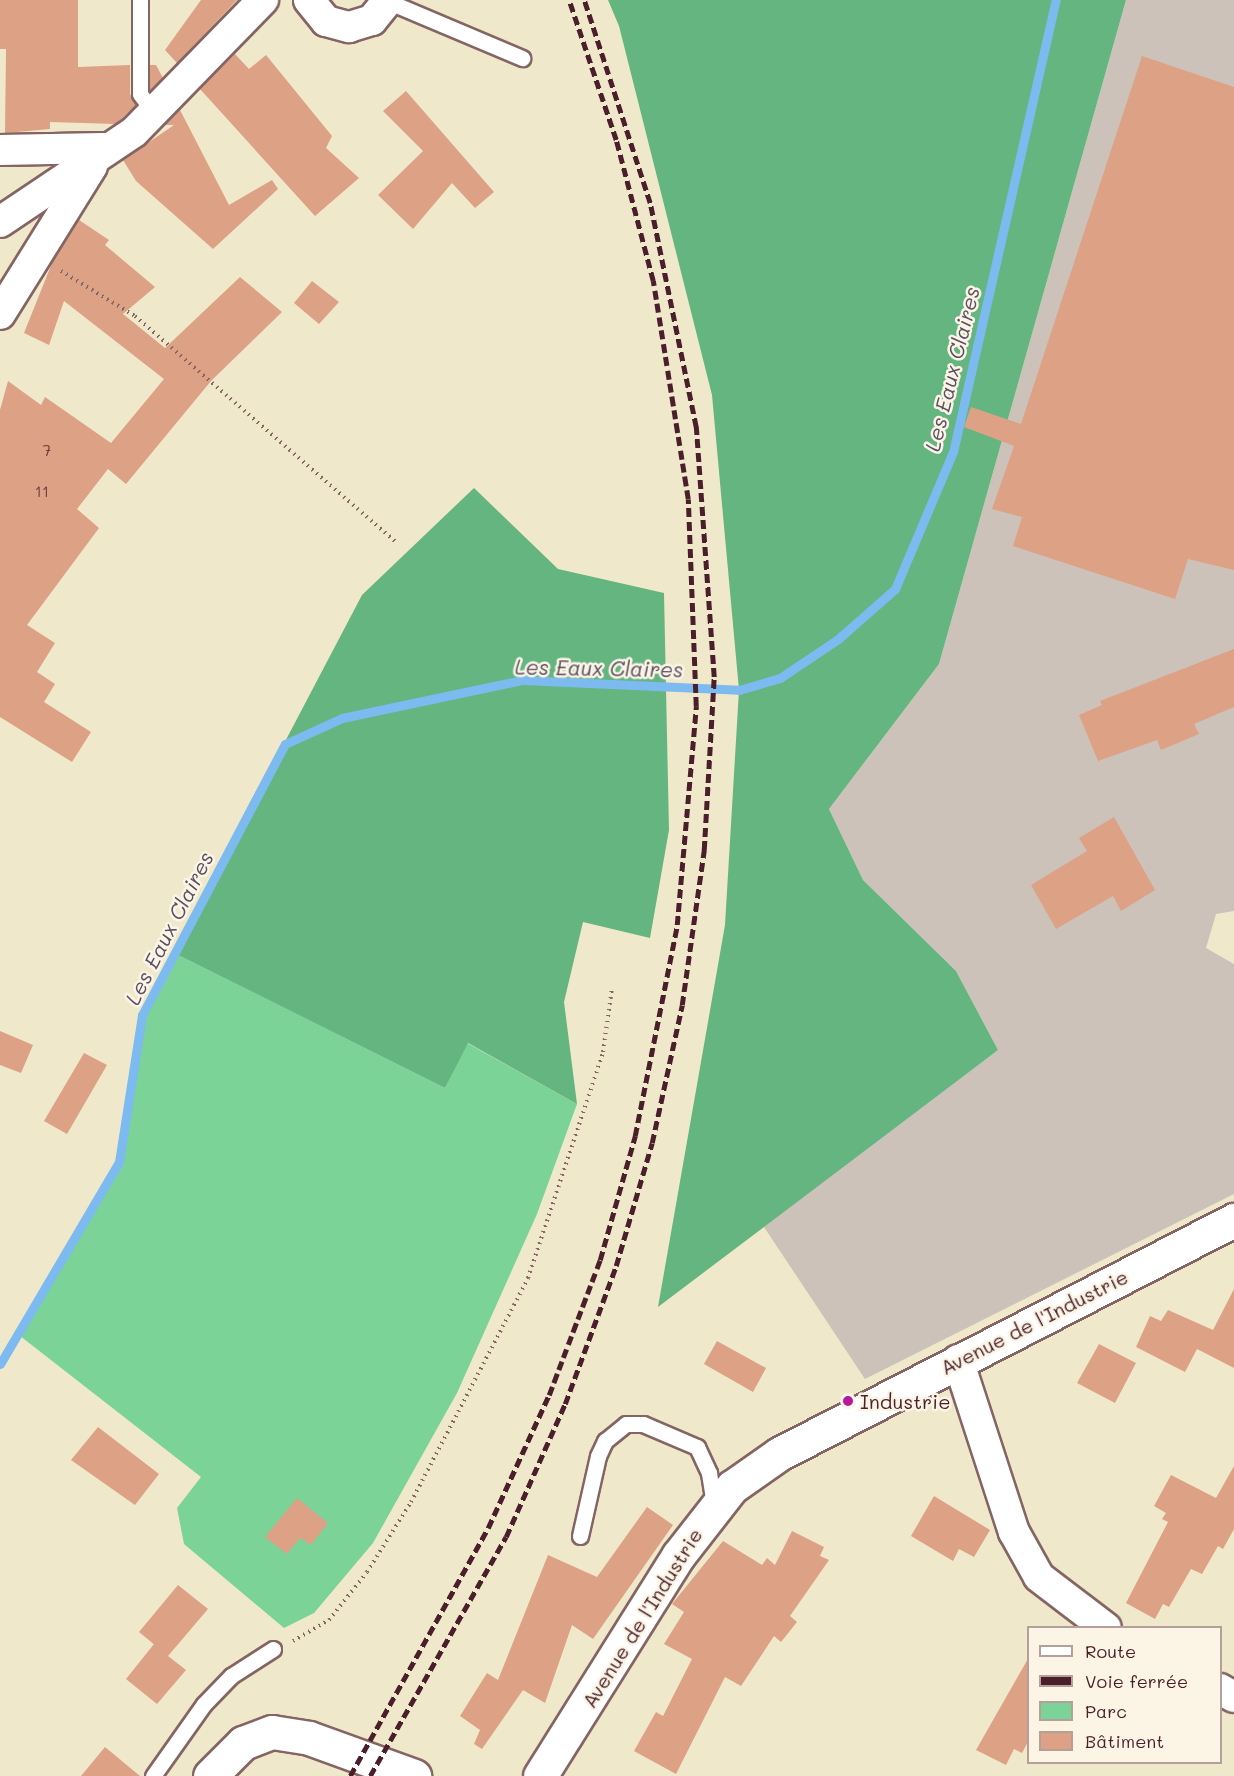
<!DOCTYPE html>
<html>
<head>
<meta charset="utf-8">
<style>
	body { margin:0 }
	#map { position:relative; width:1234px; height:1776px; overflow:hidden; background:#f0e8cb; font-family:Mali,sans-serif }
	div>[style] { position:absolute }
	.industrial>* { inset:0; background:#ccc2b9 }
	.green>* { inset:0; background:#7bd398 }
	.forest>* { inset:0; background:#64b580 }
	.stream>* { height:9px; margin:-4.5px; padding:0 4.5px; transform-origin:4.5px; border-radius:4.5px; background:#7dbaf0 }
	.building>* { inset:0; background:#dda185 }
	.path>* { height:4px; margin-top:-2px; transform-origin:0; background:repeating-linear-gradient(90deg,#846563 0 1.5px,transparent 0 6px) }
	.roads { filter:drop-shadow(2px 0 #846563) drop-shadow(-2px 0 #846563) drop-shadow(0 2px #846563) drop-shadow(0 -2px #846563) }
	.service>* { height:15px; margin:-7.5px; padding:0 7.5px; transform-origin:7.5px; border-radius:7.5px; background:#fff }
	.minor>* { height:30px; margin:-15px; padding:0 15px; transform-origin:15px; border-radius:15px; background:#fff }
	.tertiary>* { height:33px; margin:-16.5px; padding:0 16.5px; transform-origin:16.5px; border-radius:16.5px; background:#fff }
	.rail>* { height:4.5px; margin-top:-2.25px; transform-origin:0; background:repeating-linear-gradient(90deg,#4a1f2b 0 9px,transparent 0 13.5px) }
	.dots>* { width:16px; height:16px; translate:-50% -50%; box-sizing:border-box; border:3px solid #fcf5e5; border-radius:50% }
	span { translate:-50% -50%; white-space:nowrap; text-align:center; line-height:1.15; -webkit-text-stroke:5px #fcf5e5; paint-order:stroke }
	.number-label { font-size:16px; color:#6f4042 }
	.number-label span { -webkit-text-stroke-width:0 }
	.street-label { font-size:20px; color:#4a1f2b }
	.poi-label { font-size:20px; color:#4a1f2b }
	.left { translate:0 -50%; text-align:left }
	.water-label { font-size:21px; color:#594e66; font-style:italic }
	.legend { position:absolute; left:1027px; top:1626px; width:195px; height:138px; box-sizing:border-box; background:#fcf5e5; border:2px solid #b59f9b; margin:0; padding:8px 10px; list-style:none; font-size:18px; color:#4a1f2b }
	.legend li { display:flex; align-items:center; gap:12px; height:30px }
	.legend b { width:30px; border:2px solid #b59f9b }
</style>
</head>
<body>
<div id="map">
	<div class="industrial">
		<div style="clip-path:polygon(1126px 0,1234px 0,1234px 911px,1216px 914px,1206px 948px,1234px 964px,1234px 1194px,865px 1379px,762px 1224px,998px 1050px,956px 971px,863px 880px,829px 809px,939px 664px)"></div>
	</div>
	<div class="green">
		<div style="clip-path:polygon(174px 953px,445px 1088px,467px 1043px,577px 1104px,537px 1214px,457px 1393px,373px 1543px,314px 1613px,284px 1628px,184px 1544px,177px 1508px,201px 1477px,15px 1332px,119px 1162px,142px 1015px)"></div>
	</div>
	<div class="forest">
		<div style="clip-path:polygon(608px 0,1126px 0,939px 664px,829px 809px,863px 880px,956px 971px,998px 1050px,658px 1307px,725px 925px,739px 690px,712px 395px,619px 26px)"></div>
		<div style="clip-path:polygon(474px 488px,558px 569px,664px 593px,669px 830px,650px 938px,583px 922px,564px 1002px,577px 1104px,468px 1043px,445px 1088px,174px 953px,362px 595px)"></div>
	</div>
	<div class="stream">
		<div style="left:0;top:1364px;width:234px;rotate:-59.5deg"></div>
		<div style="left:119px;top:1162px;width:149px;rotate:-81.1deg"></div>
		<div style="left:142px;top:1015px;width:306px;rotate:-62.2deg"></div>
		<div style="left:285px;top:744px;width:63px;rotate:-24.5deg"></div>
		<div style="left:342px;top:718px;width:184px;rotate:-11.9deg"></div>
		<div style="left:522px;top:680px;width:217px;rotate:2.6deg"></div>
		<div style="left:739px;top:690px;width:43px;rotate:-16.3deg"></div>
		<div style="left:780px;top:678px;width:70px;rotate:-33.9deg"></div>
		<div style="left:838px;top:639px;width:76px;rotate:-41.3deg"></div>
		<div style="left:895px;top:589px;width:149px;rotate:-67.1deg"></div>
		<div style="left:953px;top:452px;width:464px;rotate:-77.2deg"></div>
	</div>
	<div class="building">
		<div style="clip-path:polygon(0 0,78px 0,78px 67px,130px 65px,130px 94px,136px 105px,116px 124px,50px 122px,50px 129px,5px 133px,6px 49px,0 49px)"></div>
		<div style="clip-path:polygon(201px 0,237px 0,177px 63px,165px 50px)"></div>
		<div style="clip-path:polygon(235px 54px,249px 69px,266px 55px,332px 136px,326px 148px,359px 178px,315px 216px,200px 89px)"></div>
		<div style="clip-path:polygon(1142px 56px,1234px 87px,1234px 570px,1188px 559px,1175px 599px,1013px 546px,1022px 517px,992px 509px,1014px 446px,964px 427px,971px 407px,1021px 424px)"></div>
		<div style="clip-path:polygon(150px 65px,156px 65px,163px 78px,150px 91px)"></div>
		<div style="clip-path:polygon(406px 91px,494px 192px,475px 208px,452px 183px,413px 229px,378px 195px,423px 151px,383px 111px)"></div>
		<div style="clip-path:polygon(180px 110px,229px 205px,272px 180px,278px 189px,213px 249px,136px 181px,123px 160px,174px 125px,165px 125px)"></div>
		<div style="clip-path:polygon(79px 220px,109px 240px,105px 245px,155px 287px,123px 314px,165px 348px,240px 277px,282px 312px,211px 381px,126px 484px,108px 469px,77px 509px,99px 528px,27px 625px,55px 643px,37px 672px,55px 684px,44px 702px,91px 732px,72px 762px,0 717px,0 410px,8px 381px,41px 405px,45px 397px,111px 443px,164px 379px,64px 301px,49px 345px,24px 333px,52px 263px)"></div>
		<div style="clip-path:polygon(312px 281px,339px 302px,319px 324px,294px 303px)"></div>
		<div style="clip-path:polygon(1234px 649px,1234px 707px,1194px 724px,1199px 734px,1161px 750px,1157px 740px,1098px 761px,1079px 715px,1102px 705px,1100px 701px)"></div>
		<div style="clip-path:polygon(1114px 817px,1155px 890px,1121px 911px,1113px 896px,1056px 929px,1031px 885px,1087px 851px,1079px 838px)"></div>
		<div style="clip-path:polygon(0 1031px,33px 1045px,21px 1073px,0 1065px)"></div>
		<div style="clip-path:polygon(84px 1053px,107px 1065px,67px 1134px,44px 1121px)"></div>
		<div style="clip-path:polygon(1234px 1289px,1234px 1368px,1197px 1349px,1185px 1372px,1136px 1347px,1150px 1316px,1161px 1321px,1168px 1310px,1213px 1330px)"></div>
		<div style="clip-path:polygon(717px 1341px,766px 1368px,753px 1392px,704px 1364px)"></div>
		<div style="clip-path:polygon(1099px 1344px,1136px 1363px,1115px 1403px,1077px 1383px)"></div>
		<div style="clip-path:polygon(98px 1427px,159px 1474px,135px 1505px,71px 1460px)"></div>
		<div style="clip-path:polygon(1234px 1466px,1234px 1529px,1223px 1549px,1218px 1546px,1202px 1574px,1191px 1569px,1169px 1607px,1163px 1604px,1155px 1619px,1126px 1603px,1168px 1522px,1162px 1519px,1166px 1513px,1154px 1506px,1171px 1475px,1216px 1498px)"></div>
		<div style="clip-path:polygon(934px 1496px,990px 1530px,974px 1557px,959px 1549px,953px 1561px,911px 1536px)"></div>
		<div style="clip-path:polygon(297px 1498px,328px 1523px,311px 1545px,300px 1538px,287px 1554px,265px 1537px)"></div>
		<div style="clip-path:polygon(647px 1507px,673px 1525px,593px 1639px,572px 1625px,545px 1703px,523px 1690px,482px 1749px,474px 1744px,480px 1730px,460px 1716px,487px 1673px,498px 1680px,548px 1555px,597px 1577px)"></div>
		<div style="clip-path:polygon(792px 1531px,824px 1547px,820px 1556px,829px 1560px,790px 1616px,797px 1622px,781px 1642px,774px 1636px,741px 1686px,725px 1677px,676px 1774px,634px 1751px,656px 1712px,663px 1716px,692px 1659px,664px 1644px,684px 1612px,672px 1604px,723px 1541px,762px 1565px,767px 1558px,775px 1565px)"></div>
		<div style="clip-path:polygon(178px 1585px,208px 1609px,168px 1656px,186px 1670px,157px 1704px,126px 1679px,154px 1644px,167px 1655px,139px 1632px)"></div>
		<div style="clip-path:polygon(1029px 1657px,1029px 1740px,1022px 1753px,1014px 1749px,1006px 1765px,976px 1750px)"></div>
		<div style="clip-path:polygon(105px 1747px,140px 1776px,81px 1776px)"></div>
	</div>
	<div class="path">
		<div style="left:61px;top:271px;width:87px;rotate:31.3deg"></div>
		<div style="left:135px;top:316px;width:345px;rotate:40.9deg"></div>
		<div style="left:293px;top:1641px;width:42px;rotate:-30.3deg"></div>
		<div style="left:329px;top:1620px;width:61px;rotate:-51.6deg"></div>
		<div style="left:367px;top:1572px;width:83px;rotate:-57.8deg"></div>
		<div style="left:411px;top:1502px;width:253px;rotate:-62.4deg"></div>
		<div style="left:528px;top:1278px;width:238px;rotate:-71.6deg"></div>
		<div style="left:603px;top:1052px;width:65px;rotate:-82deg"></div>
	</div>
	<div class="roads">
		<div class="service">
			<div style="left:140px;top:0;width:94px;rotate:90deg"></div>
			<div style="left:140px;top:94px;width:21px;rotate:53deg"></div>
			<div style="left:387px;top:1px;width:147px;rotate:22.9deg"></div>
			<div style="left:580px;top:1536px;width:82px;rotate:-77.3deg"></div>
			<div style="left:598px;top:1456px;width:17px;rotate:-65deg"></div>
			<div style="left:605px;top:1441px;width:27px;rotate:-39deg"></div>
			<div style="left:626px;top:1424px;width:17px"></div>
			<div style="left:643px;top:1424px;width:59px;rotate:23.1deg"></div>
			<div style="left:697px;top:1447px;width:29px;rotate:65deg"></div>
			<div style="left:709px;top:1473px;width:32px;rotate:81deg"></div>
			<div style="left:153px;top:1776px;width:88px;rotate:-54.7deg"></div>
			<div style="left:204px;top:1704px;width:39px;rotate:-46deg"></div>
			<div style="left:231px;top:1676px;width:50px;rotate:-32.7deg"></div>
		</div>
		<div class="minor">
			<div style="left:309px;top:0;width:27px;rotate:51deg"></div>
			<div style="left:326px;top:21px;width:24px;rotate:15deg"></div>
			<div style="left:349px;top:27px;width:24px;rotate:-17deg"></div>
			<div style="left:372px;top:20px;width:26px;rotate:-51deg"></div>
			<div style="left:0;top:150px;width:103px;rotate:-1.1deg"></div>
			<div style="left:0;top:222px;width:161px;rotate:-33.9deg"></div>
			<div style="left:134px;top:132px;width:185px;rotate:-45.7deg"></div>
			<div style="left:0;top:314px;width:174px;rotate:-58.1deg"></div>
			<div style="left:958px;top:1360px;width:181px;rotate:72deg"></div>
			<div style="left:1014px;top:1532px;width:51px;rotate:60.9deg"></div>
			<div style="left:1039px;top:1577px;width:84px;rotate:37.3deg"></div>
			<div style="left:1220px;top:1689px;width:16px;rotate:30deg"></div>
		</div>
		<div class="tertiary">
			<div style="left:210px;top:1776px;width:47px;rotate:-45deg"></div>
			<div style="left:243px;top:1743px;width:31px;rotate:-21deg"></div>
			<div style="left:272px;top:1732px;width:37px;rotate:9deg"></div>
			<div style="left:309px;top:1738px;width:112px;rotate:19.9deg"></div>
			<div style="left:540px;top:1776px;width:260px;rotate:-57.9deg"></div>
			<div style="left:678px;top:1556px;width:88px;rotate:-52deg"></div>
			<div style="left:732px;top:1487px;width:57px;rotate:-35.1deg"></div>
			<div style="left:779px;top:1454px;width:512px;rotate:-27.22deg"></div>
		</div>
	</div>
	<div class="rail">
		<div style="left:350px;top:1776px;width:284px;rotate:-60.9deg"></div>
		<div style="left:488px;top:1528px;width:146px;rotate:-65.4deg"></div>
		<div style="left:549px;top:1395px;width:144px;rotate:-69.3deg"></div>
		<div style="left:600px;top:1260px;width:129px;rotate:-74.2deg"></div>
		<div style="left:635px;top:1136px;width:215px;rotate:-78.7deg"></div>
		<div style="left:677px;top:925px;width:220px;rotate:-85deg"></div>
		<div style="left:696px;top:706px;width:207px;rotate:-92.2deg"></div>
		<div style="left:688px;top:499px;width:221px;rotate:-99.1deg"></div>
		<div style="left:653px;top:281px;width:146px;rotate:-104.7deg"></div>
		<div style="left:616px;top:140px;width:148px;rotate:-108.6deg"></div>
		<div style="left:370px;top:1776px;width:275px;rotate:-60.4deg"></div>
		<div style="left:506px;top:1537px;width:145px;rotate:-66.1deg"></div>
		<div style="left:565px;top:1404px;width:147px;rotate:-69.7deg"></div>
		<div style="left:616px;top:1266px;width:128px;rotate:-73.7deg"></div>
		<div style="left:652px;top:1143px;width:141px;rotate:-77.7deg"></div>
		<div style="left:682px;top:1005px;width:157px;rotate:-81.9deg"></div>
		<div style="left:704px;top:850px;width:173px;rotate:-86.7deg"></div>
		<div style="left:714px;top:677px;width:251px;rotate:-94.1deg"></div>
		<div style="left:696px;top:427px;width:229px;rotate:-101.6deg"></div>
		<div style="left:650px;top:203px;width:213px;rotate:-108deg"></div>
	</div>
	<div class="dots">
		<div style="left:848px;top:1401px;background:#b5179e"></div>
	</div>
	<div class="number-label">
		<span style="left:47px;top:450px">7</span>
		<span style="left:42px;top:491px">11</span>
	</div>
	<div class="street-label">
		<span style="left:1034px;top:1322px;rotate:-27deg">Avenue de l'Industrie</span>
		<span style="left:642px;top:1618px;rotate:-58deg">Avenue de l'Industrie</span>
	</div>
	<div class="poi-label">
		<span class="left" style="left:860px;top:1401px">Industrie</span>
	</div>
	<div class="water-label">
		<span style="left:952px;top:369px;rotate:-76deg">Les Eaux Claires</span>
		<span style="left:599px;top:668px;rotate:1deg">Les Eaux Claires</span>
		<span style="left:169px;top:928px;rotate:-63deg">Les Eaux Claires</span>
	</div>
	<ul class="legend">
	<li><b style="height:8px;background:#fff"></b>Route</li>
	<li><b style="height:8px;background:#4a1f2b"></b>Voie ferrée</li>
	<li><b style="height:16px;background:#7bd398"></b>Parc</li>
	<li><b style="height:16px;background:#dda185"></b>Bâtiment</li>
	</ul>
</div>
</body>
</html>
